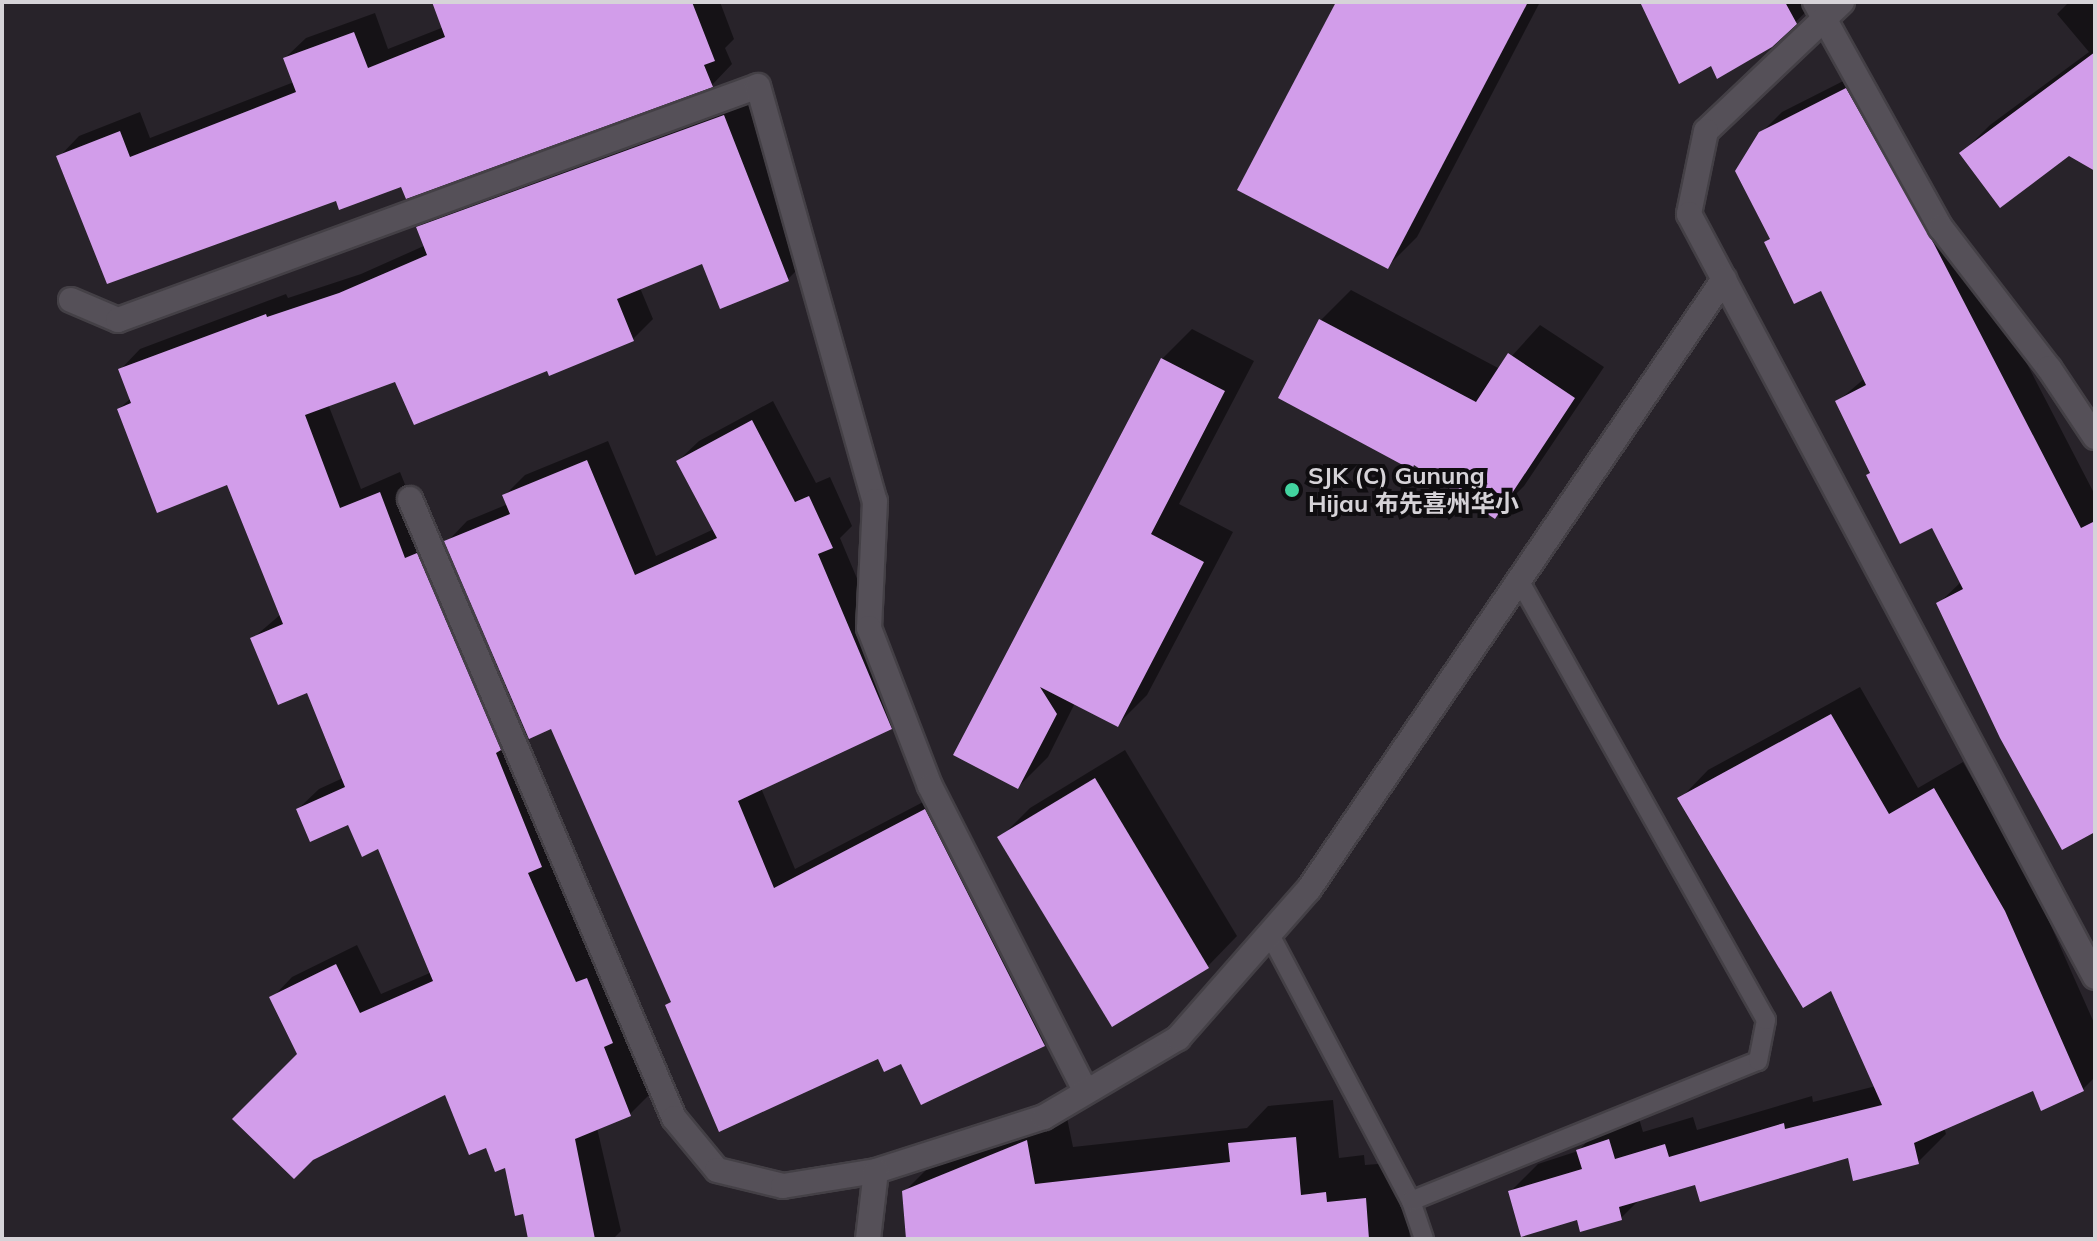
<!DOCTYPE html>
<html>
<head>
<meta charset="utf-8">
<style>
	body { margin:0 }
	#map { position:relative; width:2097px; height:1241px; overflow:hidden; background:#28232a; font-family:Mulish,"Noto Sans SC",sans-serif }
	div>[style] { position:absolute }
	.shadow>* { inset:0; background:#0007 }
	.building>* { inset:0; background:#d29dea }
	.roads { filter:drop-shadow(2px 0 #444046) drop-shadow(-2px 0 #444046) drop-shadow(0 2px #444046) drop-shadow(0 -2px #444046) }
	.lane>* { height:18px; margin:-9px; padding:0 9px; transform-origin:9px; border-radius:9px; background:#555058 }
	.street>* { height:24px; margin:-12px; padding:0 12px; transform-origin:12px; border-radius:12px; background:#555058 }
	.dots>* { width:22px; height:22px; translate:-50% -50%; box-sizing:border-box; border:4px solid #0f0d10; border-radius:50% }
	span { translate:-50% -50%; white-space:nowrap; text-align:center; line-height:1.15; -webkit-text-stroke:8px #0f0d10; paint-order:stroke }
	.poi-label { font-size:24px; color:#d6d3d8; font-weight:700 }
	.left { translate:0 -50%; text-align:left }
	.frame { position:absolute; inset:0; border:4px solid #d6d3d8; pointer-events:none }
</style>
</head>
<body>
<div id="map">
	<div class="shadow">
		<div style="clip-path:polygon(435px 2px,720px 2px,734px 39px,725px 48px,732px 64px,712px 85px,402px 184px,337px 199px,59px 157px,79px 136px,140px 112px,150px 138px,294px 82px,285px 58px,306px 38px,375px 13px,388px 49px,444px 27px)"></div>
		<div style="clip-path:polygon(1338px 2px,1540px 2px,1417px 237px,1387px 267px)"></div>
		<div style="clip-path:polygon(1641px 2px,1816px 2px,1771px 46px,1712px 63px,1680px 81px)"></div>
		<div style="clip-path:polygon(2069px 2px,2095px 2px,2095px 169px,2069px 154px,1962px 153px,1990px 125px,2089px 52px,2057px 14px)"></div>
		<div style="clip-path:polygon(1867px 69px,1954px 223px,2095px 495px,2095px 836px,1938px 604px,1962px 581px,1933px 525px,1901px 541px,1837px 402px,1865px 378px,1822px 288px,1766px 243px,1771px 238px,1760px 134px,1782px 112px)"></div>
		<div style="clip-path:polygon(744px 95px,809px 258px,788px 279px,721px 306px,703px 262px,640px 288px,653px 319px,633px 339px,548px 368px,396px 379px,328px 404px,361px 489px,400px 472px,650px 1094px,630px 1114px,597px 1128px,621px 1231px,613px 1239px,531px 1239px,506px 1166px,446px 1092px,300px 1054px,272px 998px,292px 977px,357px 945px,381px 994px,432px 972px,379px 846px,349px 822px,298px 809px,319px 789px,343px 778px,308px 690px,252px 639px,281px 614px,228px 482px,119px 409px,131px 398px,120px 370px,140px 349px,286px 294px,288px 298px,361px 274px,426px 245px,419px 227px,439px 207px)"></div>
		<div style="clip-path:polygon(1351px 290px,1500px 369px,1540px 325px,1604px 367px,1524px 486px,1494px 516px,1415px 463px,1321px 320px)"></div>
		<div style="clip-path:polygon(1192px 329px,1254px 361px,1179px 504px,1233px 532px,1147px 695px,1117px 725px,1075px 703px,1048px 757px,1018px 787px,956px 754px,1162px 359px)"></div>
		<div style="clip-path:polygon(773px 401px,816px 483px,830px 477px,852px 526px,840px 538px,911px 707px,891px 727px,761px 788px,795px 869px,946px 790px,1064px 1023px,1044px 1044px,902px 1061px,667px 1005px,672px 1001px,552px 727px,447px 542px,467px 521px,508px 504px,504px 496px,525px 475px,608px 441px,656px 556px,714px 529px,678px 461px,699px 441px)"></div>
		<div style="clip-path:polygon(1860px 687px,1918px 788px,1963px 762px,2032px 883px,2095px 1025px,2095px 1077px,2083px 1089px,2034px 1088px,1944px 1127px,1946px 1134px,1918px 1162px,1849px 1156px,1697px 1182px,1640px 1199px,1621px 1218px,1578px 1218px,1510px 1192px,1538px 1164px,1578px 1151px,1606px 1122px,1637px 1112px,1643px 1132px,1693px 1117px,1697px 1130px,1812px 1096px,1813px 1102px,1876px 1086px,1832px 988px,1680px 799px,1708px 770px)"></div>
		<div style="clip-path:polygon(1125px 750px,1237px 936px,1208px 966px,1000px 838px,1030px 808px)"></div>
		<div style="clip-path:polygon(1333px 1100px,1339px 1158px,1364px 1155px,1365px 1165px,1403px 1162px,1410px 1239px,909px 1239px,904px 1192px,943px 1153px,1064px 1103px,1073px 1147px,1247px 1128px,1268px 1106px)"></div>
	</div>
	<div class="building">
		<div style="clip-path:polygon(432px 2px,692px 2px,715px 61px,704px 65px,713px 87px,406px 199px,401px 187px,339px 210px,336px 201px,107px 284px,56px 156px,120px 131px,130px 157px,296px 92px,283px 58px,354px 32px,368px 68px,445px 37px)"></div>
		<div style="clip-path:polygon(1336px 2px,1528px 2px,1388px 269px,1237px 190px)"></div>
		<div style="clip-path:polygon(1640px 2px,1785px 2px,1797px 24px,1772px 47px,1717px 79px,1711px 66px,1679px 84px)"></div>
		<div style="clip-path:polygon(2095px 52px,2095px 171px,2069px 156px,2000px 208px,1959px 153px)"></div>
		<div style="clip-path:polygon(1846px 88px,1934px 244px,2081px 528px,2095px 521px,2095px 832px,2062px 850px,2000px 738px,1936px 603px,1963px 589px,1932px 528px,1900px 544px,1866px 475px,1870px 473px,1835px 401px,1866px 385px,1821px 291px,1794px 304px,1764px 242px,1770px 239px,1735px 171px,1759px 132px)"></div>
		<div style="clip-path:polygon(724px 115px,789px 281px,720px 309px,702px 264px,617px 299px,634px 341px,549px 376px,547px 371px,414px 425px,395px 382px,305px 415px,340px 508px,380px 492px,405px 558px,417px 553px,501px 750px,496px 753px,542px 867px,528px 873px,576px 982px,587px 978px,613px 1043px,604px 1047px,631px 1116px,575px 1139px,595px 1239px,528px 1239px,523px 1214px,515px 1216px,505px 1168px,495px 1172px,486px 1148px,469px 1155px,445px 1095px,313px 1160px,294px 1179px,232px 1119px,297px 1054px,269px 997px,336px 964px,360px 1013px,433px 981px,378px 849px,362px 857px,348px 825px,310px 842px,296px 809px,345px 787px,307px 693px,278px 705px,250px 638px,283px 624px,227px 485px,157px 513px,117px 409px,131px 403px,118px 369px,266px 314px,267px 317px,339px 293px,427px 255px,416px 227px)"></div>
		<div style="clip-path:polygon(1319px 319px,1476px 402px,1508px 353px,1575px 398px,1495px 519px,1414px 465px,1412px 470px,1278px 398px)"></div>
		<div style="clip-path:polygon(1161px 358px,1225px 391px,1151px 534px,1204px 562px,1118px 727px,1040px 687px,1057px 714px,1018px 789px,953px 755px)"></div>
		<div style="clip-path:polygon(752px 420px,795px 502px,809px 496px,833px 548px,818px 554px,892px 729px,738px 801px,774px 888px,925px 809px,1045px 1046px,921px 1105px,901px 1064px,884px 1072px,878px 1059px,719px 1132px,665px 1005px,671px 1002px,551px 729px,529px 739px,444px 541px,510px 514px,502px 495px,587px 460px,635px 575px,717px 538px,676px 461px)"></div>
		<div style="clip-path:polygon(1831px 714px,1889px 814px,1934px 788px,2005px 911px,2084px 1091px,2041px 1111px,2033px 1091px,1914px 1143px,1919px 1164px,1853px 1181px,1848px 1158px,1700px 1202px,1695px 1185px,1619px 1207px,1622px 1220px,1580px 1232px,1577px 1220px,1521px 1237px,1508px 1191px,1582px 1169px,1576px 1150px,1609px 1139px,1615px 1159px,1665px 1144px,1669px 1157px,1784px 1123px,1785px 1129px,1882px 1105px,1831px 991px,1803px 1008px,1677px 798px)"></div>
		<div style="clip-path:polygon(1095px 778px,1209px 968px,1112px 1027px,997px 837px)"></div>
		<div style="clip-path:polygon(1296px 1137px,1301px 1195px,1326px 1192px,1327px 1202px,1366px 1198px,1369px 1239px,906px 1239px,902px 1191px,1027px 1140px,1035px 1184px,1230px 1162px,1228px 1143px)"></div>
	</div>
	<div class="roads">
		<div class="lane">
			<div style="left:1269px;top:933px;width:303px;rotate:62.1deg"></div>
			<div style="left:1411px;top:1201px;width:40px;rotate:71.1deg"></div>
			<div style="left:1411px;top:1201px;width:374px;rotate:-22deg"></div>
			<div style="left:1758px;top:1061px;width:42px;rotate:-79deg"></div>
			<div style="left:1766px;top:1020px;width:507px;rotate:-119.3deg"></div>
		</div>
		<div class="street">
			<div style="left:1815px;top:2px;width:259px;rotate:60.9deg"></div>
			<div style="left:1941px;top:228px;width:177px;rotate:52.4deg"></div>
			<div style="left:2049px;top:368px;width:83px;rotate:56.3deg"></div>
			<div style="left:1842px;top:2px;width:187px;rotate:136.5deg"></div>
			<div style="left:1706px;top:131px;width:85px;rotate:101.6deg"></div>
			<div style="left:1689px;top:214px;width:864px;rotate:61.98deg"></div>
			<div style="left:71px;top:300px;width:51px;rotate:23.1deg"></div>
			<div style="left:118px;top:320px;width:681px;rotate:-20.08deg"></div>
			<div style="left:758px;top:86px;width:431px;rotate:74.3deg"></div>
			<div style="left:875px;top:501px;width:127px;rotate:92.7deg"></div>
			<div style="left:869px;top:628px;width:169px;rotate:68.9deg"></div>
			<div style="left:930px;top:786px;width:343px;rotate:63deg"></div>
			<div style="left:410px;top:499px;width:673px;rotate:66.9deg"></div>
			<div style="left:674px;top:1118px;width:67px;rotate:50.4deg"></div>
			<div style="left:717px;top:1170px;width:68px;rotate:13.6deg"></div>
			<div style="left:783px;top:1186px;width:94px;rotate:-9.2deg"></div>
			<div style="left:876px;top:1171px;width:176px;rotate:-17.8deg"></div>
			<div style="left:1044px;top:1117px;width:156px;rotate:-30.5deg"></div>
			<div style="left:1178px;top:1038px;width:198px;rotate:-48.7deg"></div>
			<div style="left:1309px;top:889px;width:738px;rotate:-55.77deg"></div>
			<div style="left:868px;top:1239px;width:68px;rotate:-83.3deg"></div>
		</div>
	</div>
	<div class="dots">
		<div style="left:1292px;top:490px;background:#42d4a0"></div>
	</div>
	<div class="poi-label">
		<span class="left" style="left:1308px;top:490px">SJK (C) Gunung<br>Hijau 布先喜州华小</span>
	</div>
	<div class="frame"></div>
</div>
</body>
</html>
